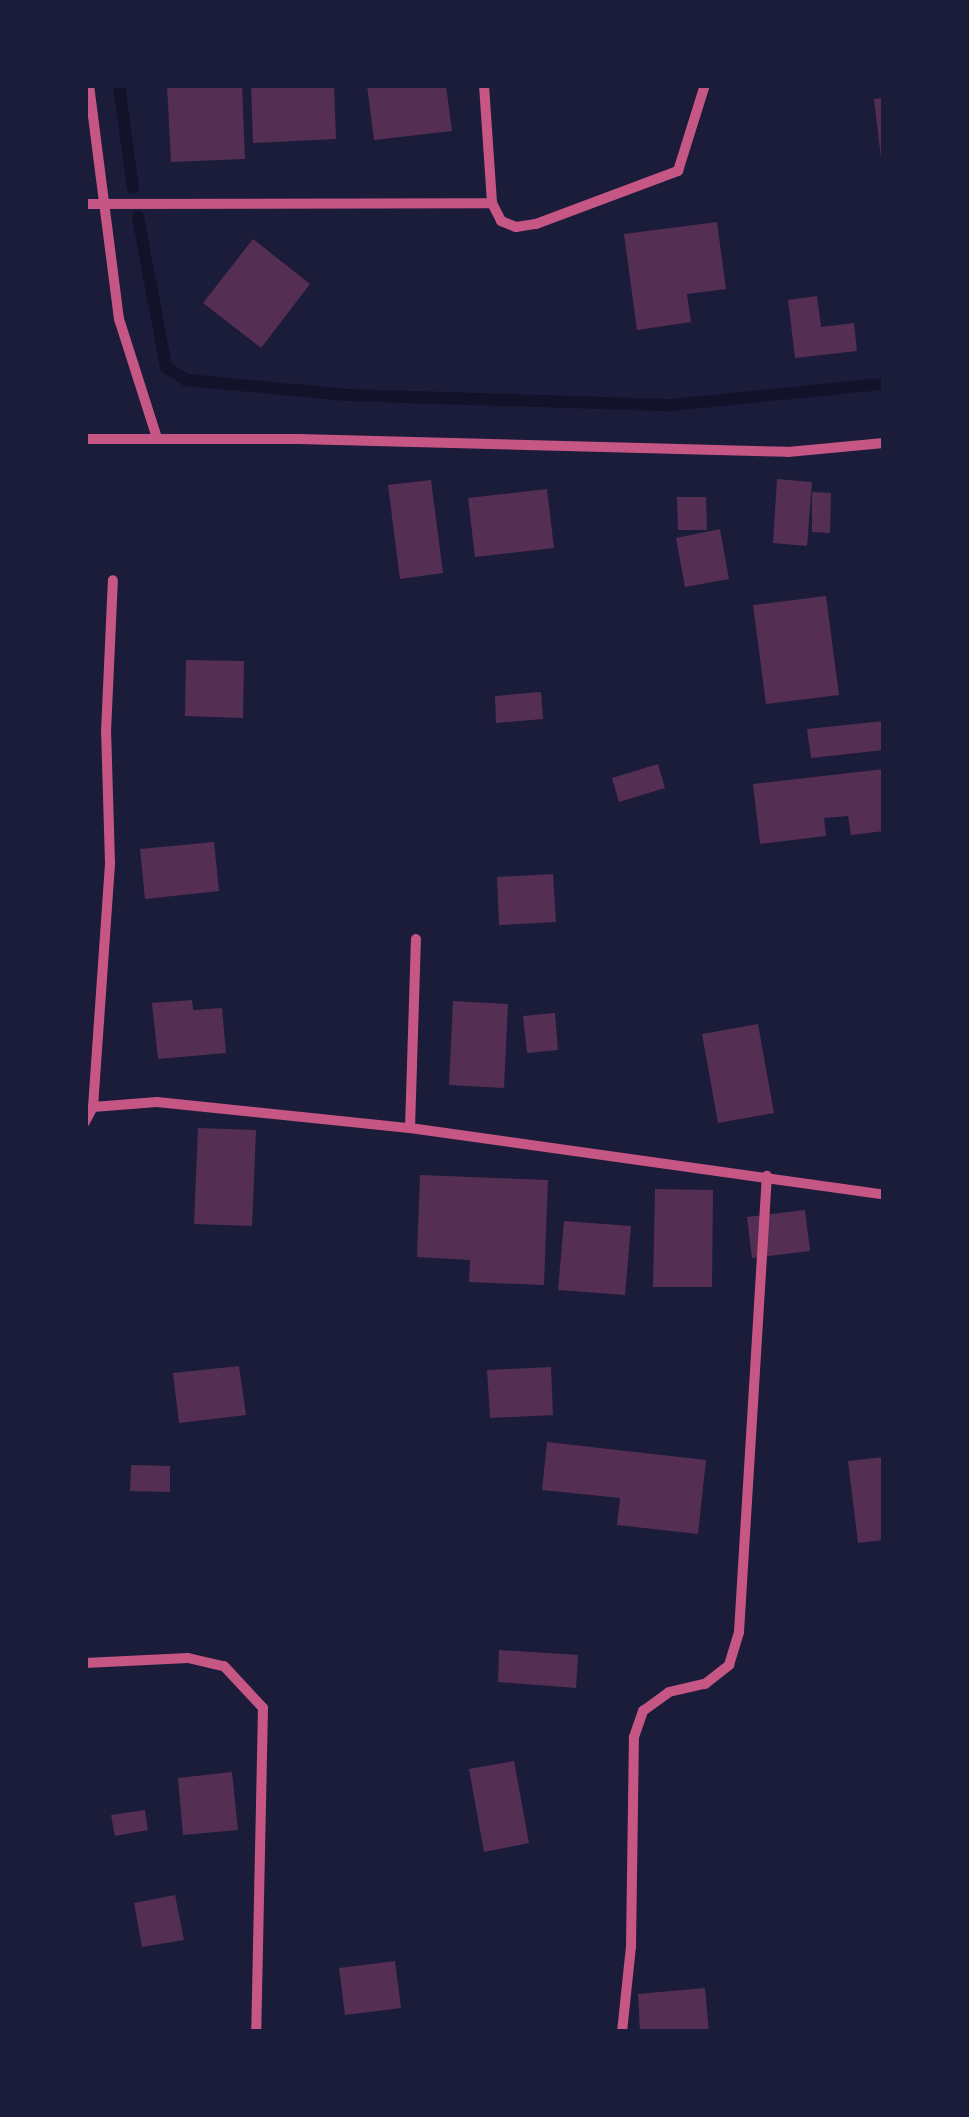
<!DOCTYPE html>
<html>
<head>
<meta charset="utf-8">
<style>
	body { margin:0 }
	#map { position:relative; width:969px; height:2117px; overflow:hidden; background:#1b1b3a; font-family:Overpass,sans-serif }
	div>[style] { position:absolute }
	.stream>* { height:12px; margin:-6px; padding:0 6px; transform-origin:6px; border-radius:6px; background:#12122b }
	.building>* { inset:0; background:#542f53 }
	.minor>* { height:10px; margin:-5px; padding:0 5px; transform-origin:5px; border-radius:5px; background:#c65784 }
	span { translate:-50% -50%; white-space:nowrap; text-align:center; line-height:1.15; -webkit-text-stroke:8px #1b1b3a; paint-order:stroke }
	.frame { position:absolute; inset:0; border:88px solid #1b1b3a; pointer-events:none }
</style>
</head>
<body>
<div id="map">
	<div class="stream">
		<div style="left:119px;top:85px;width:104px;rotate:82.3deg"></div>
		<div style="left:138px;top:217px;width:153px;rotate:79.4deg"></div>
		<div style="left:166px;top:367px;width:24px;rotate:33deg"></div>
		<div style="left:186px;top:380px;width:162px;rotate:5.3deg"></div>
		<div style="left:347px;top:395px;width:325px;rotate:1.8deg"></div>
		<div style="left:672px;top:405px;width:213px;rotate:-5.7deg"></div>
	</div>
	<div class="building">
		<div style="clip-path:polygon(167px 85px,242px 85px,245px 159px,171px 162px)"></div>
		<div style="clip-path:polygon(251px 85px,334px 85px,336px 139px,253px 143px)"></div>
		<div style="clip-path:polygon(367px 85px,446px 85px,452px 131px,374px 140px)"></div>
		<div style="clip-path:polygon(884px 98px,884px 166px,882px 166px,874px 99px)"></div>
		<div style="clip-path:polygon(717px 222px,726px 289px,687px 294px,691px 322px,637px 330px,624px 234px)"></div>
		<div style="clip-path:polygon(253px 239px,310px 284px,261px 348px,203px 303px)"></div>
		<div style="clip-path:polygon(817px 296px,821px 327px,854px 323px,857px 351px,795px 358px,788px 300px)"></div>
		<div style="clip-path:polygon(777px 479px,812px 482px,807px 546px,773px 543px)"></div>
		<div style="clip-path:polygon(431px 480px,443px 573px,400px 579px,388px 485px)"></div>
		<div style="clip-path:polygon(547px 489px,554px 548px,475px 557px,468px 498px)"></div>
		<div style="clip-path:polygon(812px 492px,831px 493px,830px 533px,812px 532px)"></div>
		<div style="clip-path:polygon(677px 497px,706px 497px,707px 530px,678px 530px)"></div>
		<div style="clip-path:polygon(720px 529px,729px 579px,685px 587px,676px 538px)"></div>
		<div style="clip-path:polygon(826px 596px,839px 695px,766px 704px,753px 605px)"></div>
		<div style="clip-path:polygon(186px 660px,244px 661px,243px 718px,185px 716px)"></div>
		<div style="clip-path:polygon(541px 692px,543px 719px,496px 723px,495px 696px)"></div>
		<div style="clip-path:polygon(884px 721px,884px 750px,811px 758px,807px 729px)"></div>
		<div style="clip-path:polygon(658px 764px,665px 788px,619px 802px,612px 778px)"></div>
		<div style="clip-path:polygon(884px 769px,884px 831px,851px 835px,848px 816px,824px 818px,826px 836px,760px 844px,753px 784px)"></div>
		<div style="clip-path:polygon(214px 842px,219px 891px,145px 899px,140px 849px)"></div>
		<div style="clip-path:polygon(553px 874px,556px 922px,499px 925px,497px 877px)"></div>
		<div style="clip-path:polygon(192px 1000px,193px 1010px,222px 1008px,226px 1053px,158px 1059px,152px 1003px)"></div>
		<div style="clip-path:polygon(453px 1001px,508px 1004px,504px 1088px,449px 1085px)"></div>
		<div style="clip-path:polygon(555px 1013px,558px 1050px,527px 1053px,523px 1016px)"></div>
		<div style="clip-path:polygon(758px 1024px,774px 1113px,718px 1123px,702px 1034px)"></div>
		<div style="clip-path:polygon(198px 1128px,256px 1130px,252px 1226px,194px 1224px)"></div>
		<div style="clip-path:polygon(420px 1175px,548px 1180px,544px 1285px,469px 1282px,470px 1260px,417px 1257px)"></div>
		<div style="clip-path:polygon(655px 1189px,713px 1190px,712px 1287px,653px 1287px)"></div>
		<div style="clip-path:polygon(805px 1210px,810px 1251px,752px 1258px,747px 1217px)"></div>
		<div style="clip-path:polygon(564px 1221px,631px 1226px,625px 1295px,558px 1290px)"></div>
		<div style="clip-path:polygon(239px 1366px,246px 1415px,179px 1423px,173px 1373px)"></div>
		<div style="clip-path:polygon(551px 1367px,553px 1415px,490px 1418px,487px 1370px)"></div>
		<div style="clip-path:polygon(547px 1442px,706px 1460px,698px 1534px,617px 1525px,620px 1498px,542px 1490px)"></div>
		<div style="clip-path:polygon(884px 1457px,884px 1540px,858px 1543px,848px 1461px)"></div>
		<div style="clip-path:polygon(131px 1465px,170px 1466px,170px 1492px,130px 1491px)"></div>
		<div style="clip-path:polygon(499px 1650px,578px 1655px,576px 1688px,498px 1682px)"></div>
		<div style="clip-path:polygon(514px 1761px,529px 1843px,484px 1852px,469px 1769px)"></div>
		<div style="clip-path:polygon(232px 1772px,238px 1830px,183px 1835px,178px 1778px)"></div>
		<div style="clip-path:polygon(145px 1810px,148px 1830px,115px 1836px,111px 1815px)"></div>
		<div style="clip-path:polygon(175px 1895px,184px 1940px,142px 1947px,134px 1903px)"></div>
		<div style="clip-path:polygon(395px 1961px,401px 2008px,345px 2015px,339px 1968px)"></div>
		<div style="clip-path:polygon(705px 1988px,709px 2032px,640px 2032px,638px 1994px)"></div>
	</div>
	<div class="minor">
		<div style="left:89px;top:85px;width:236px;rotate:82.7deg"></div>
		<div style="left:119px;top:319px;width:125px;rotate:72.3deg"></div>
		<div style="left:484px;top:85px;width:118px;rotate:86.1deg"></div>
		<div style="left:492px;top:203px;width:20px;rotate:63deg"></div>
		<div style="left:501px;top:221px;width:16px;rotate:22deg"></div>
		<div style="left:516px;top:227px;width:20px;rotate:-9deg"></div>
		<div style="left:536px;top:224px;width:152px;rotate:-20.5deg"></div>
		<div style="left:678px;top:171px;width:90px;rotate:-72.6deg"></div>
		<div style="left:85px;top:204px;width:407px;rotate:-0.1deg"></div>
		<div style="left:85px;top:439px;width:213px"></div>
		<div style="left:298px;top:439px;width:490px;rotate:1.5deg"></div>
		<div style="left:788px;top:452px;width:96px;rotate:-5.4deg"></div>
		<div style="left:93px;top:1107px;width:245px;rotate:-86deg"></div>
		<div style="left:110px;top:863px;width:131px;rotate:-91.7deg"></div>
		<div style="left:106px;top:732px;width:152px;rotate:-87.4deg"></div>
		<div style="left:85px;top:1122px;width:17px;rotate:-62deg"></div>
		<div style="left:93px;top:1107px;width:64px;rotate:-4.5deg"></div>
		<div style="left:157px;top:1102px;width:254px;rotate:5.9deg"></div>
		<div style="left:410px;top:1128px;width:479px;rotate:8deg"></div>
		<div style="left:410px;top:1128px;width:189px;rotate:-88.2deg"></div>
		<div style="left:85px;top:1663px;width:103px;rotate:-2.8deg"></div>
		<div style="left:188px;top:1658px;width:37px;rotate:13deg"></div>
		<div style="left:224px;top:1666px;width:57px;rotate:47.1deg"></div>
		<div style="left:263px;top:1708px;width:324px;rotate:91.2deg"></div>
		<div style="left:622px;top:2032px;width:85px;rotate:-84deg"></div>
		<div style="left:631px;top:1947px;width:210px;rotate:-89.2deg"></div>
		<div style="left:634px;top:1737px;width:28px;rotate:-71deg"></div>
		<div style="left:643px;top:1711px;width:32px;rotate:-36deg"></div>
		<div style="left:669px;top:1692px;width:37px;rotate:-13deg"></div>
		<div style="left:705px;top:1684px;width:31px;rotate:-38deg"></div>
		<div style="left:729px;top:1665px;width:34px;rotate:-73deg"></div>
		<div style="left:739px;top:1632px;width:457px;rotate:-86.5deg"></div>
	</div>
	<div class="frame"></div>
</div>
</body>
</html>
